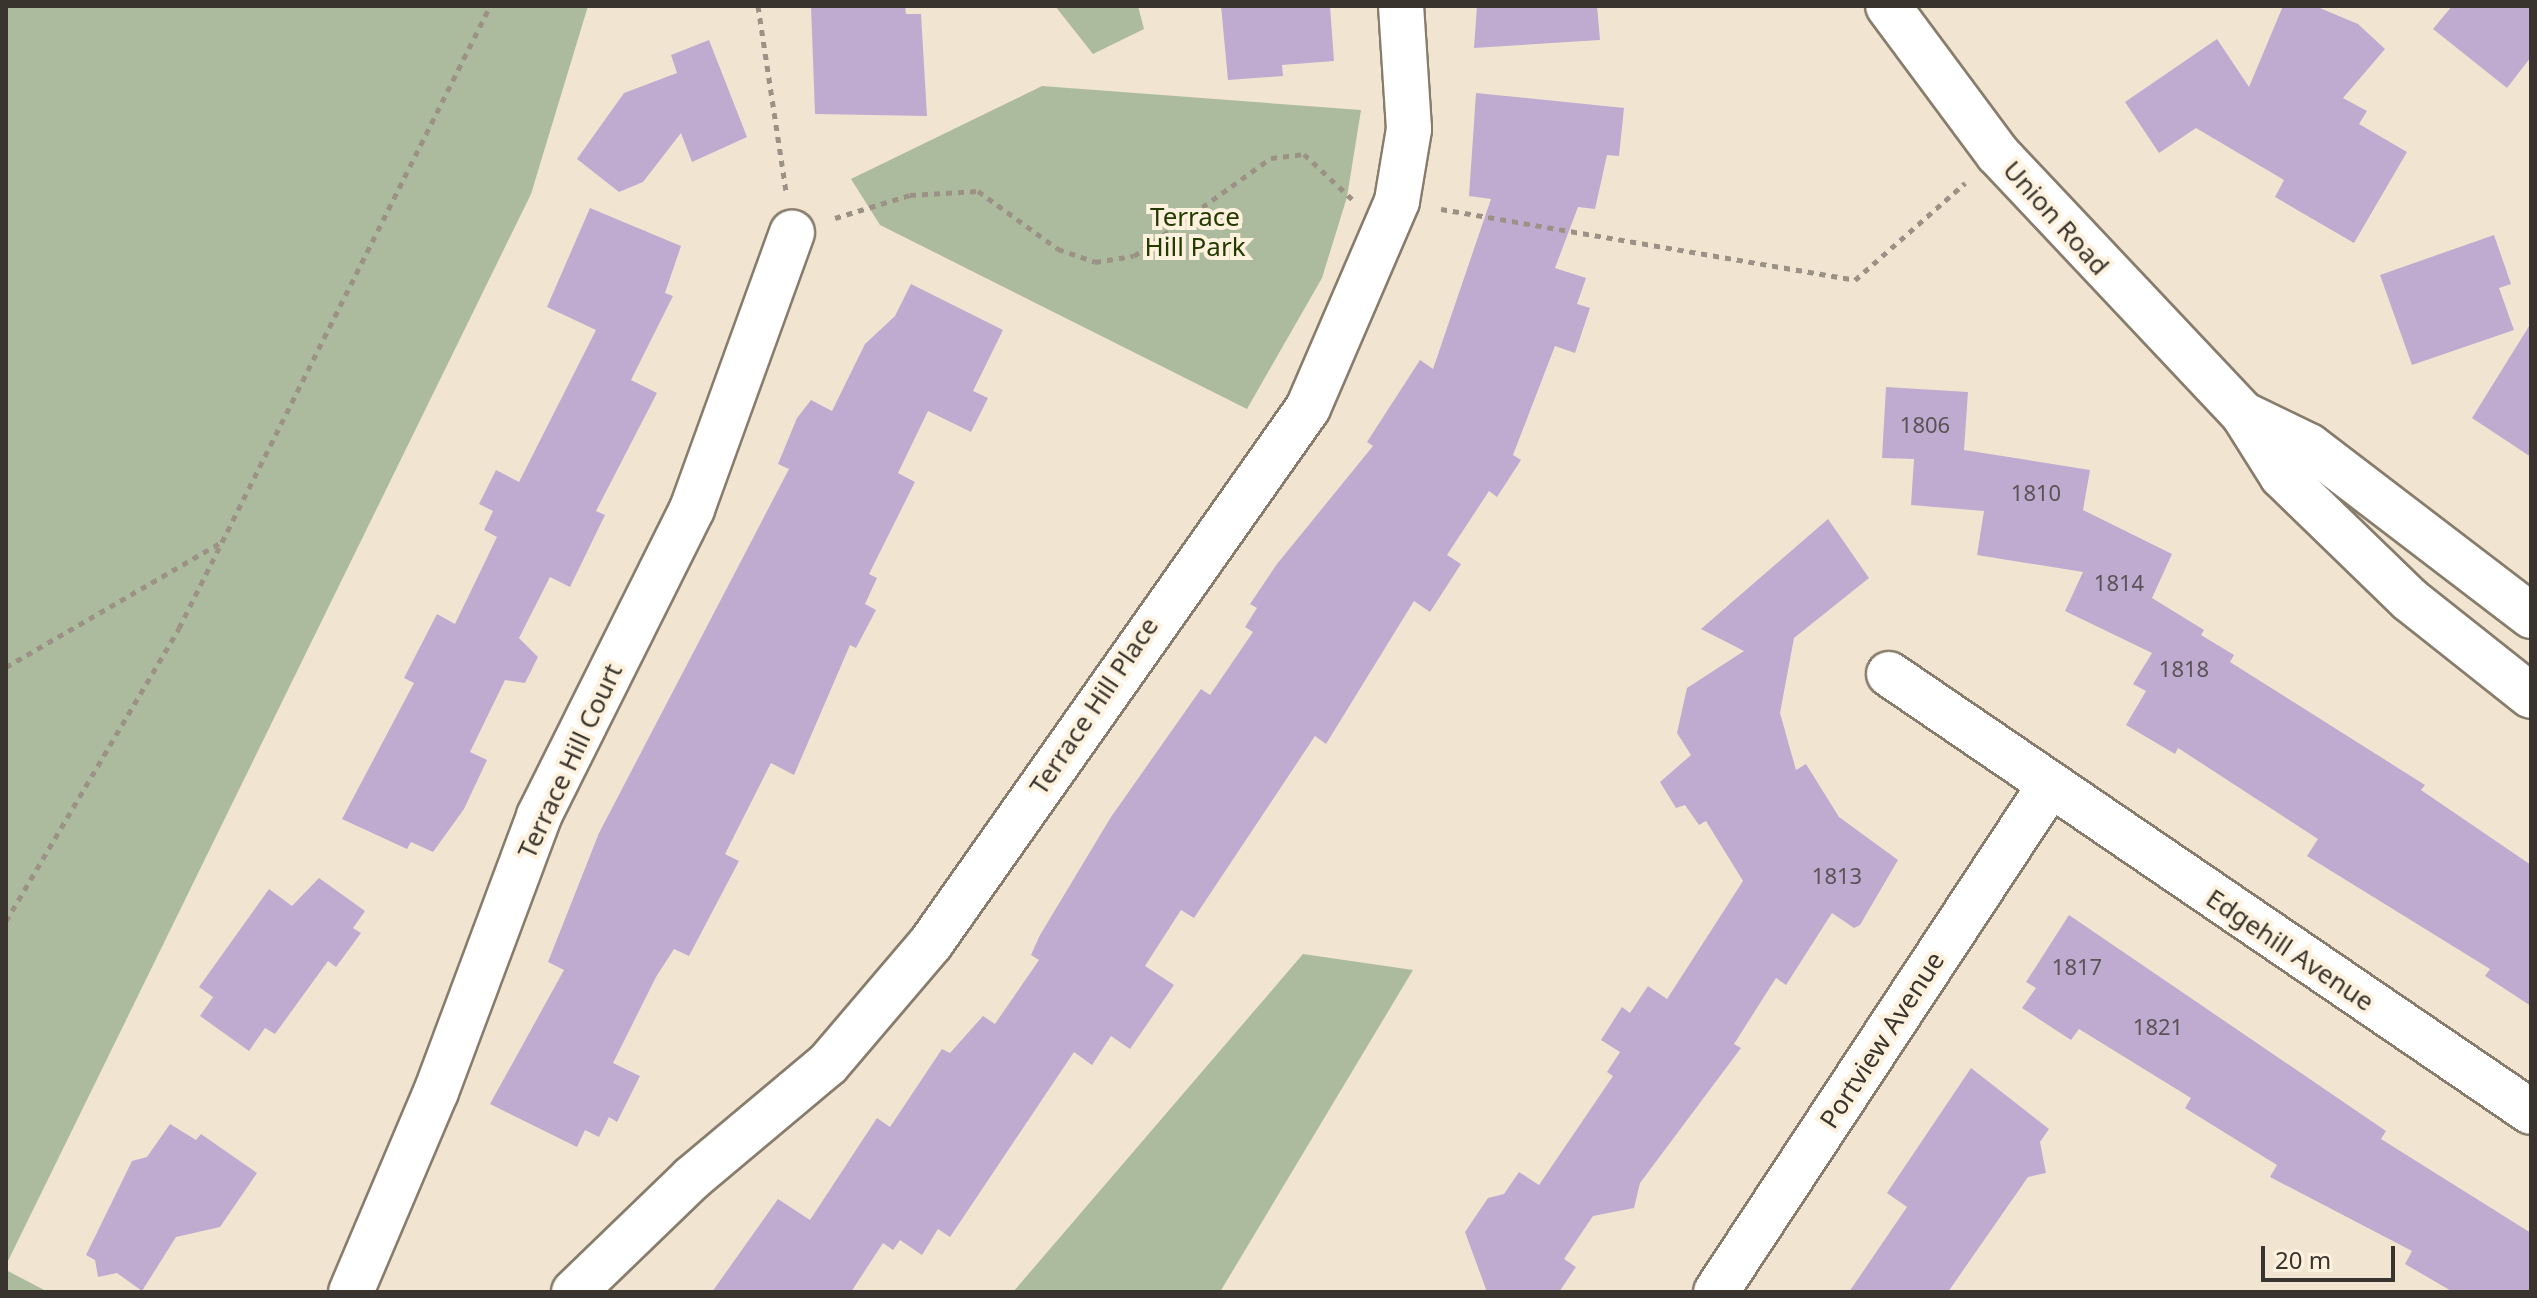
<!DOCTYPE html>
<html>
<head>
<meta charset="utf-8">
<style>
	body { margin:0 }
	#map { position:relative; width:2537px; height:1298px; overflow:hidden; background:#f1e5d2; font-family:"Noto Sans",sans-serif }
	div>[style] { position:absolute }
	.green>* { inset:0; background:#acbb9d }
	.building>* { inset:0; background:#bfabd0 }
	.path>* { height:5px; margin-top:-2.5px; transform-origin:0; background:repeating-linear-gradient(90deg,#9b9285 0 6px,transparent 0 12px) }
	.roads { filter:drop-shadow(2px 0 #887d6c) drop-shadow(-2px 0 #887d6c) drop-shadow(0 2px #887d6c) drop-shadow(0 -2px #887d6c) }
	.street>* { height:44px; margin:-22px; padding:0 22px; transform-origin:22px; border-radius:22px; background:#fff }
	.secondary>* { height:44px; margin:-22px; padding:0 22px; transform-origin:22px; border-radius:22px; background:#fff }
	span { translate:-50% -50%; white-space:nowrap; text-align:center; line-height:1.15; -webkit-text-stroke:8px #fef2df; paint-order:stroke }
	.number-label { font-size:22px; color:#5a5256 }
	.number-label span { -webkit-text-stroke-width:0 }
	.park-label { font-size:26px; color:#243a00 }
	.street-label { font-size:26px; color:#39342d }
	.frame { position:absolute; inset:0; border:8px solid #39342d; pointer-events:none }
	.scale { position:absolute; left:2261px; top:1246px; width:134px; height:36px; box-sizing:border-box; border:4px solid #39342d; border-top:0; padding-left:10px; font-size:24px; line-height:28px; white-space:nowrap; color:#39342d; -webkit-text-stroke:6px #fef2df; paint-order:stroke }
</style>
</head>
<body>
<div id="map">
	<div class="green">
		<div style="clip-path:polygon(6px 6px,588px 6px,531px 194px,6px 1265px)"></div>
		<div style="clip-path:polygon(1055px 6px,1138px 6px,1144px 29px,1093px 54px)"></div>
		<div style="clip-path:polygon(1042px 86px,1361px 110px,1347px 197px,1322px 278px,1247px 409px,880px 225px,851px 179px)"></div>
		<div style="clip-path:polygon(1303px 954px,1413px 970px,1220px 1292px,1013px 1292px)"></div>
		<div style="clip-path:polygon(6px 1270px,48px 1292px,6px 1292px)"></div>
	</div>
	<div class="building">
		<div style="clip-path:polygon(811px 6px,905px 6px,906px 14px,921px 14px,927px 116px,815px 114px)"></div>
		<div style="clip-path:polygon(1221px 6px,1330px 6px,1334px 61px,1282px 65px,1283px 76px,1228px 80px)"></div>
		<div style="clip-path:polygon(1477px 6px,1597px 6px,1600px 40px,1474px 48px)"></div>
		<div style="clip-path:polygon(2283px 6px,2315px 6px,2358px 24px,2385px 49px,2343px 98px,2367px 111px,2359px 124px,2407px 152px,2354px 243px,2275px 197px,2284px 180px,2196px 128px,2159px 153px,2125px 102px,2217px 39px,2249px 87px)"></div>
		<div style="clip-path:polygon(2452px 6px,2531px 6px,2531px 57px,2507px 88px,2433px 29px)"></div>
		<div style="clip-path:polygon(709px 40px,747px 137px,692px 162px,681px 133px,643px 182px,619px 192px,577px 159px,624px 93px,677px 73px,671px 55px)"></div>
		<div style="clip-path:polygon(1476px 93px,1624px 108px,1619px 156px,1607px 155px,1595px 209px,1578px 207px,1555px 268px,1586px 278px,1577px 304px,1590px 308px,1575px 353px,1555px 346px,1513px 455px,1521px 460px,1497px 497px,1489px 491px,1447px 555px,1461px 564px,1430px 612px,1414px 601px,1326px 744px,1315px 736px,1194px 918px,1181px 910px,1145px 966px,1174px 985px,1130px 1049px,1111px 1036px,1092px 1065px,1074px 1052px,950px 1237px,938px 1229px,922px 1255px,900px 1240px,893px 1250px,883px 1243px,851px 1292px,712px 1292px,778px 1199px,810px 1220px,877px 1118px,890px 1127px,942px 1049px,950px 1053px,983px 1016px,995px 1024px,1039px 960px,1031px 955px,1040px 935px,1111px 817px,1201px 689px,1210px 695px,1253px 632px,1245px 627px,1257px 608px,1250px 604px,1277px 564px,1373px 446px,1367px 442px,1420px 360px,1433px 369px,1491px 199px,1469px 196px)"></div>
		<div style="clip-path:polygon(590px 208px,681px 246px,665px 293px,673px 296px,631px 380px,657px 393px,596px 511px,605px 515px,570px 587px,550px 577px,519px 638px,538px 657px,525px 683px,505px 680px,470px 752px,487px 760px,464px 809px,433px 852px,411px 842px,407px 849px,342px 819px,414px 683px,404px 678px,437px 614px,455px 624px,497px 537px,484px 530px,493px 511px,479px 504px,496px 470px,519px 482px,596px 330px,547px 307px)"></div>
		<div style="clip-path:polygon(2494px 235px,2511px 284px,2499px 288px,2514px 330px,2412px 365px,2380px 275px)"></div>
		<div style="clip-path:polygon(911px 284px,1003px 330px,973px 391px,988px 398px,971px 432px,928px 411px,898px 473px,915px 482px,869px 574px,877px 578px,865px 604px,876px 610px,856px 648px,850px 645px,794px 775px,771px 763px,725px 854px,739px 861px,689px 956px,674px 949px,656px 977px,613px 1063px,640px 1076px,617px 1122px,609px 1117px,599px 1137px,585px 1130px,577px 1147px,490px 1104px,564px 970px,548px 962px,599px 833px,789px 469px,778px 464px,797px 418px,811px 400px,832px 411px,865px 344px,895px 316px)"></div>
		<div style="clip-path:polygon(2531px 323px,2531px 457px,2472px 418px)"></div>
		<div style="clip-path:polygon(1886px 387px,1968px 392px,1964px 450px,2090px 470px,2083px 510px,2172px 554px,2152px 598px,2204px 630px,2201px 635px,2234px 655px,2230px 662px,2425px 785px,2421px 790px,2531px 865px,2531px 1006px,2485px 976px,2490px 969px,2307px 856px,2318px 839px,2178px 748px,2175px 754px,2126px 725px,2146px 691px,2133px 684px,2152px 653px,2065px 611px,2083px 572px,1977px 555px,1984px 511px,1911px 505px,1914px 459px,1882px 458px)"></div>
		<div style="clip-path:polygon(1828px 519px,1869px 578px,1794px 638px,1780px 713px,1796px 770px,1806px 764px,1839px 817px,1898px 860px,1860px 925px,1854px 928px,1832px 913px,1786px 985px,1776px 978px,1734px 1044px,1741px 1048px,1640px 1183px,1634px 1208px,1593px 1216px,1564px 1259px,1576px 1267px,1559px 1292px,1487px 1292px,1465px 1232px,1488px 1198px,1504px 1194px,1519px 1172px,1539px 1185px,1613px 1076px,1607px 1072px,1620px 1052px,1601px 1040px,1622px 1007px,1630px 1013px,1648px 986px,1667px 999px,1743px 881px,1706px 821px,1699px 825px,1685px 805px,1676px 808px,1660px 782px,1691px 755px,1677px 733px,1687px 688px,1744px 651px,1701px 629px)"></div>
		<div style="clip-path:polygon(319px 878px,365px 911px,353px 928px,361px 933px,336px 967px,328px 961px,275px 1034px,265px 1028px,249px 1051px,200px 1016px,213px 997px,199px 987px,269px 889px,292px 906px)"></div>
		<div style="clip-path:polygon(2069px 915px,2386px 1131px,2381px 1139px,2531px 1233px,2531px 1292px,2453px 1292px,2405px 1264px,2412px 1251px,2270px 1177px,2277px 1165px,2185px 1108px,2191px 1098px,2079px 1029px,2071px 1040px,2022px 1008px,2036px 988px,2026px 982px)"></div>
		<div style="clip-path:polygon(1971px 1068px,2049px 1129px,2040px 1142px,2046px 1173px,2028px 1177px,1948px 1292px,1849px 1292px,1907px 1207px,1887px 1193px)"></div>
		<div style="clip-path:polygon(170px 1124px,196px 1140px,201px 1134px,257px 1173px,220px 1227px,176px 1237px,142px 1291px,117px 1273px,98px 1277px,95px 1260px,86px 1255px,132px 1161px,147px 1157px)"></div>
	</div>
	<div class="path">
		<div style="left:758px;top:6px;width:187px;rotate:81.4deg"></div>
		<div style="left:1441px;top:209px;width:420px;rotate:9.7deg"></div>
		<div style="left:1855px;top:280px;width:147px;rotate:-41.4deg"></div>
		<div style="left:835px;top:218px;width:78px;rotate:-17deg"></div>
		<div style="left:910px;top:195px;width:68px;rotate:-3.4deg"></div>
		<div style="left:978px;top:191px;width:99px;rotate:35.9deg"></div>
		<div style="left:1058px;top:249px;width:39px;rotate:19deg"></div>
		<div style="left:1095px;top:262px;width:39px;rotate:-9deg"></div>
		<div style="left:1134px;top:256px;width:168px;rotate:-35.6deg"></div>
		<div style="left:1271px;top:158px;width:33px;rotate:-7deg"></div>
		<div style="left:1304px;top:154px;width:66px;rotate:43.2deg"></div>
		<div style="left:6px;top:667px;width:247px;rotate:-30.1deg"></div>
		<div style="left:6px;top:921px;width:340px;rotate:-59.4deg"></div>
		<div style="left:179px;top:628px;width:695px;rotate:-63.43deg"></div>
	</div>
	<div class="roads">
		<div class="street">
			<div style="left:1889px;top:674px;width:777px;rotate:34.3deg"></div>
			<div style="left:351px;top:1292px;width:217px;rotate:-67deg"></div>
			<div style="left:436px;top:1092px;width:295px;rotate:-69.5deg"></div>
			<div style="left:539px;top:816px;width:343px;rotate:-63.5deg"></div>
			<div style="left:692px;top:509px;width:294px;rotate:-70.1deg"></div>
			<div style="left:574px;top:1292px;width:164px;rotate:-44deg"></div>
			<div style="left:692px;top:1178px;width:177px;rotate:-40deg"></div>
			<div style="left:828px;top:1064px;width:159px;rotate:-49.6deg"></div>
			<div style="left:931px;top:943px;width:654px;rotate:-54.83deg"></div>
			<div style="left:1308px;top:408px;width:225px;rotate:-66.7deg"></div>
			<div style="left:1397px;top:201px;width:73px;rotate:-80.5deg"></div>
			<div style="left:1409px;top:129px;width:123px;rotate:-93.7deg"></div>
			<div style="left:1716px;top:1292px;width:604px;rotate:-56.63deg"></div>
		</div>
		<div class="secondary">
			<div style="left:1888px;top:6px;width:184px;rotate:53.4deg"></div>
			<div style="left:1998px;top:154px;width:357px;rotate:46.7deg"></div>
			<div style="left:2243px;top:414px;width:73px;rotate:57.8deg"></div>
			<div style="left:2282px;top:476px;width:178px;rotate:44.1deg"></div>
			<div style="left:2410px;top:600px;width:154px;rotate:38.4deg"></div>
			<div style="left:2243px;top:414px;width:73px;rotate:25.9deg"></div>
			<div style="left:2309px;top:446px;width:280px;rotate:37.4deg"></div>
		</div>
	</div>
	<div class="number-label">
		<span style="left:1925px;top:425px">1806</span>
		<span style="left:2036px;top:493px">1810</span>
		<span style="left:2119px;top:583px">1814</span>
		<span style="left:2184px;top:669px">1818</span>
		<span style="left:1837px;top:876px">1813</span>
		<span style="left:2077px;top:967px">1817</span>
		<span style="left:2158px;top:1027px">1821</span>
	</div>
	<div class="park-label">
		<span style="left:1195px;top:232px">Terrace<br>Hill Park</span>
	</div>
	<div class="street-label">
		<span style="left:2056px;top:218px;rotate:48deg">Union Road</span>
		<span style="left:1094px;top:706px;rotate:-56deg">Terrace Hill Place</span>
		<span style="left:570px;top:761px;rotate:-65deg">Terrace Hill Court</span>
		<span style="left:2290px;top:950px;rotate:34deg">Edgehill Avenue</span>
		<span style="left:1882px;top:1040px;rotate:-57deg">Portview Avenue</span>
	</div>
	<div class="frame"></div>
	<div class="scale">20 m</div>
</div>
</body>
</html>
